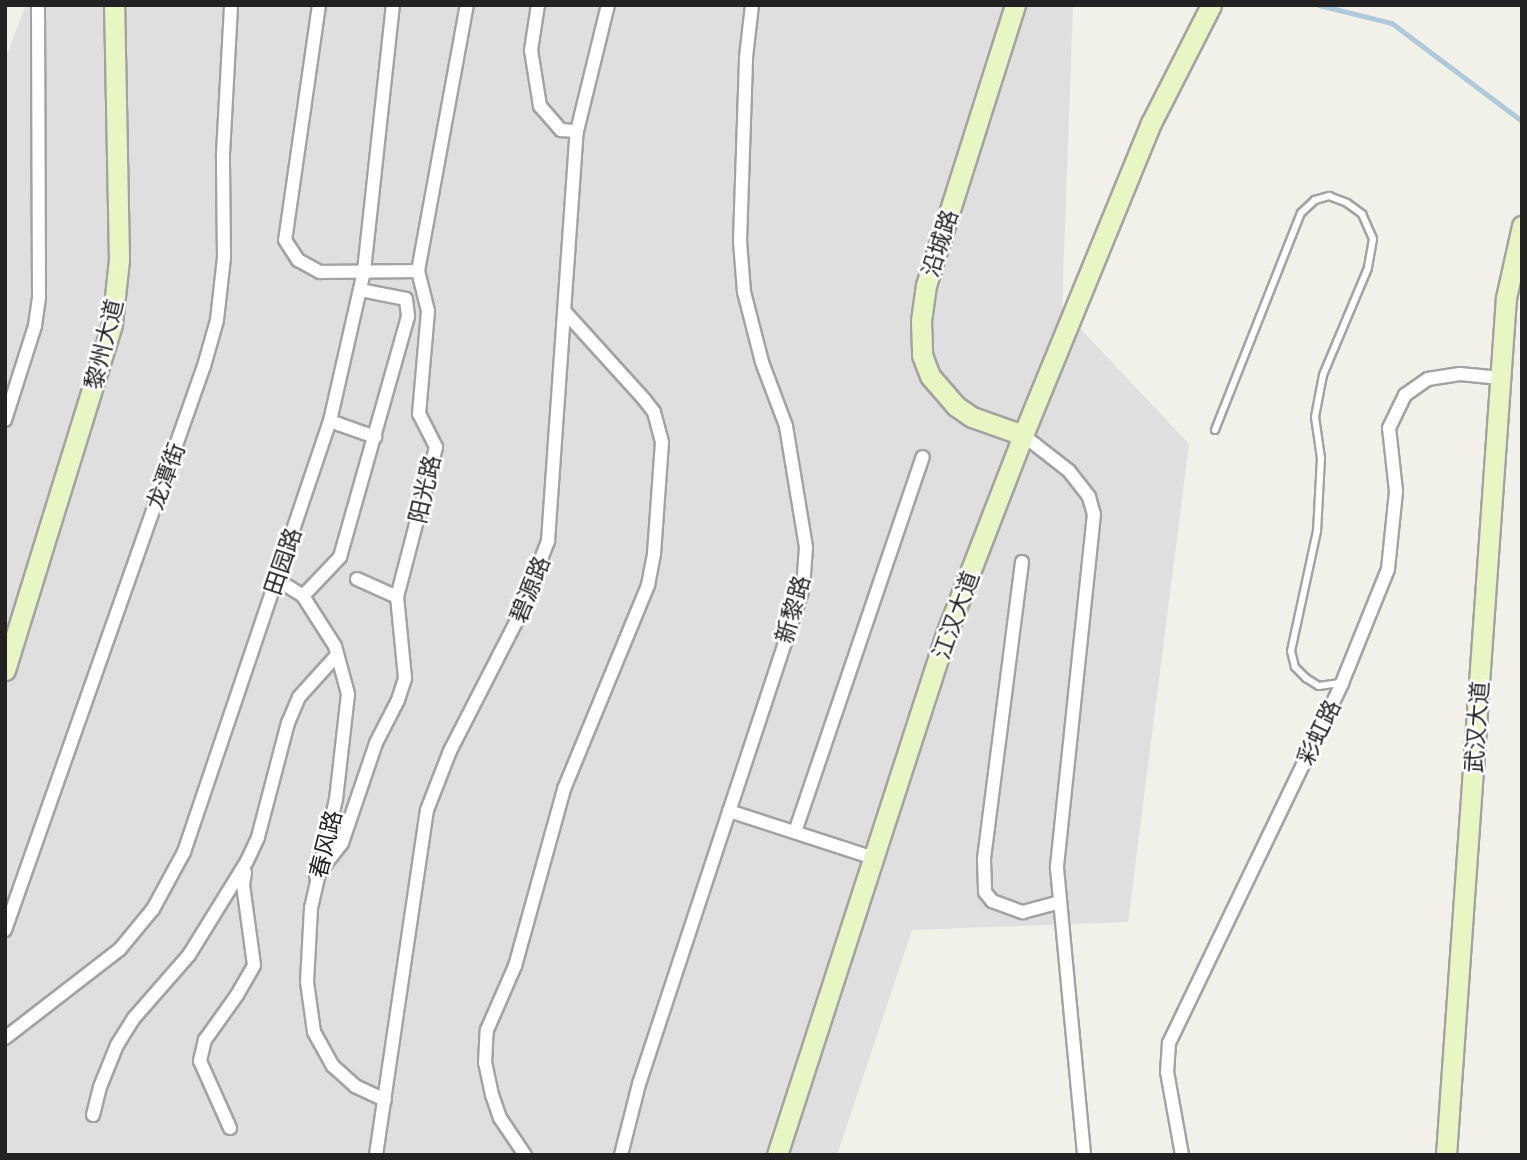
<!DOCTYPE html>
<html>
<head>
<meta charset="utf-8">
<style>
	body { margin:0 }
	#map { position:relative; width:1527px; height:1160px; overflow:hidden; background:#f1f0e9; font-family:"Exo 2","Noto Sans SC",sans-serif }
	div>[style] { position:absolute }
	.residential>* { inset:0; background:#e0dfdf }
	.stream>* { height:4.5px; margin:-2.25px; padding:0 2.25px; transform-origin:2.25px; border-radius:2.25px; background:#aec9da }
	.roads { filter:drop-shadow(2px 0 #a3a3a3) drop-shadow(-2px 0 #a3a3a3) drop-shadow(0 2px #a3a3a3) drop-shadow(0 -2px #a3a3a3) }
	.lane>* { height:6px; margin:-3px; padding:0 3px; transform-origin:3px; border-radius:3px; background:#fff }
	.street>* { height:12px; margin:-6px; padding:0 6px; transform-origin:6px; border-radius:6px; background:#fff }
	.secondary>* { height:19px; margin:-9.5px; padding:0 9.5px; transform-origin:9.5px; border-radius:9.5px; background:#eaf5c4 }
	span { translate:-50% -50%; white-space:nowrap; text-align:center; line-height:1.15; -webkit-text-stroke:5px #fff; paint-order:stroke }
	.street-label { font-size:23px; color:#222 }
	.frame { position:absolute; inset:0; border:7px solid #222; pointer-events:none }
</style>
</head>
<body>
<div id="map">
	<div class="residential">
		<div style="clip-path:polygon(26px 5px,1073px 5px,1062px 309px,1189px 444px,1128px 922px,912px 930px,837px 1155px,5px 1155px,5px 60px)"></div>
	</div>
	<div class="stream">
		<div style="left:1319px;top:5px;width:75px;rotate:13.9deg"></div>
		<div style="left:1392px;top:23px;width:163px;rotate:37deg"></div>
	</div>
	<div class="roads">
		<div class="lane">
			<div style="left:1215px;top:430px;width:233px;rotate:-68.4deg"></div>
			<div style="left:1301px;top:213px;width:19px;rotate:-43deg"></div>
			<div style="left:1315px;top:200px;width:15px;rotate:-16deg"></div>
			<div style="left:1329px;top:196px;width:19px;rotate:21deg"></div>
			<div style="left:1347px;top:203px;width:19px;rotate:36deg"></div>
			<div style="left:1362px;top:214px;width:27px;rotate:66deg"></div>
			<div style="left:1373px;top:239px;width:29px;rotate:100deg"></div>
			<div style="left:1368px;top:268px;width:116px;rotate:112.8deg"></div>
			<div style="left:1323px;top:375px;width:43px;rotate:100.8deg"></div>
			<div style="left:1315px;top:417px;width:41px;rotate:81.7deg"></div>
			<div style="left:1321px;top:458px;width:73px;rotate:93.1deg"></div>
			<div style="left:1317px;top:531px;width:123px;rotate:102.2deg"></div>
			<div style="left:1291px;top:651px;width:16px;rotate:76deg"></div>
			<div style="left:1295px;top:667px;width:16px;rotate:45deg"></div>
			<div style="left:1306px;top:678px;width:15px;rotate:32deg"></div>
			<div style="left:1319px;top:686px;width:21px;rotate:-8deg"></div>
		</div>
		<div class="street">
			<div style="left:319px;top:5px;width:237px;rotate:98.2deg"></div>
			<div style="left:285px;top:240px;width:24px;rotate:57deg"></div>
			<div style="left:298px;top:260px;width:25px;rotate:29deg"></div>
			<div style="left:320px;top:272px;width:98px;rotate:-0.6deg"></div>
			<div style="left:538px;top:5px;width:46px;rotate:98.8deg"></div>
			<div style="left:531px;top:50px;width:57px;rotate:80.9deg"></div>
			<div style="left:540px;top:106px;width:32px;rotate:49deg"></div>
			<div style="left:561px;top:130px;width:16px;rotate:4deg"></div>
			<div style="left:5px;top:420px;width:99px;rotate:-72.3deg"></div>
			<div style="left:35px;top:326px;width:29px;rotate:-82deg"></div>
			<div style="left:39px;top:297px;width:292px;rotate:-90.2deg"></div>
			<div style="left:330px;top:421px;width:48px;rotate:19.6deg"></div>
			<div style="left:1023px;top:435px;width:58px;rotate:38deg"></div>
			<div style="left:1069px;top:471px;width:33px;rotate:52deg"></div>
			<div style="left:1089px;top:497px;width:18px;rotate:74deg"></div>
			<div style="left:1094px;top:514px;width:356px;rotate:96deg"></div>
			<div style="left:1057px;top:868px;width:288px;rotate:84.6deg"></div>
			<div style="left:1022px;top:562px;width:300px;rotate:97.3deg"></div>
			<div style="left:984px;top:860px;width:32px;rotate:88deg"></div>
			<div style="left:985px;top:892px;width:11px;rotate:52deg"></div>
			<div style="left:992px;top:901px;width:33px;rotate:20deg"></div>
			<div style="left:1023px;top:912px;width:38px;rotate:-15deg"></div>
			<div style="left:276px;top:579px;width:32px;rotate:32deg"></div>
			<div style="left:303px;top:596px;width:59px;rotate:57.4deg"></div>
			<div style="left:335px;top:646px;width:50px;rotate:74.8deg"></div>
			<div style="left:348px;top:694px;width:106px;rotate:96.5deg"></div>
			<div style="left:336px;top:799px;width:112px;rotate:102.9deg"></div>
			<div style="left:311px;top:908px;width:74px;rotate:93.1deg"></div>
			<div style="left:307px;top:982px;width:50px;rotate:82deg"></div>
			<div style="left:314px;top:1032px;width:39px;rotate:61deg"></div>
			<div style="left:333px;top:1066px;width:30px;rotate:42deg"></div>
			<div style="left:355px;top:1086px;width:33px;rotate:25deg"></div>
			<div style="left:357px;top:579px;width:44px;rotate:24.2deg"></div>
			<div style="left:303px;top:596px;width:54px;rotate:-46.5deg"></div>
			<div style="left:340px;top:557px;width:250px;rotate:-74.2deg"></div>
			<div style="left:408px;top:316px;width:17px;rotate:-97deg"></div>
			<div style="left:406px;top:299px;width:47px;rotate:-168.9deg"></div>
			<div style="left:729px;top:811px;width:152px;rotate:18deg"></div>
			<div style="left:795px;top:832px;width:396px;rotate:-71.2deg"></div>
			<div style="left:316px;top:876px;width:42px;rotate:-51.8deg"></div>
			<div style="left:342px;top:843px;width:106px;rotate:-71.2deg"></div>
			<div style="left:376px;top:743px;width:48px;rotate:-62.9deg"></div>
			<div style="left:398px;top:700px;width:23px;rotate:-72deg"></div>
			<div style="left:405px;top:678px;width:81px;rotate:-95.6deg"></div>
			<div style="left:397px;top:597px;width:155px;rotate:-75.4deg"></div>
			<div style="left:436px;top:447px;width:37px;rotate:-117deg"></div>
			<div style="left:419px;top:414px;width:103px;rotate:-85deg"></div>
			<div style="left:428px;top:311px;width:41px;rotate:-104deg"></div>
			<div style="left:418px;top:271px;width:270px;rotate:-79.6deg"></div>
			<div style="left:5px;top:930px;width:598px;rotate:-70.57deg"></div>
			<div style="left:204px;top:366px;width:48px;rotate:-74.2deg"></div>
			<div style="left:217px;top:320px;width:62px;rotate:-83.6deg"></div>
			<div style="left:224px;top:258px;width:104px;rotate:-90.6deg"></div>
			<div style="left:223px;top:154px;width:149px;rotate:-86.9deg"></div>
			<div style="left:5px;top:1038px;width:145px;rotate:-37.7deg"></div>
			<div style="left:120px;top:949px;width:52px;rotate:-50.5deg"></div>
			<div style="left:153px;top:909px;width:65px;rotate:-61.5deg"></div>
			<div style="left:184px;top:852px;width:455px;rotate:-71.3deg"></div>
			<div style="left:330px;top:421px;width:154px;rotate:-77.2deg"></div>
			<div style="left:364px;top:271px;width:268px;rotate:-83.8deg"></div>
			<div style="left:93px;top:1115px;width:29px;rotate:-76deg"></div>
			<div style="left:100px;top:1087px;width:45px;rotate:-68deg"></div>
			<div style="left:117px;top:1045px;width:32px;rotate:-58deg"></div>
			<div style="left:134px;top:1018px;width:84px;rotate:-48.9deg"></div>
			<div style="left:189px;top:955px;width:110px;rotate:-58.3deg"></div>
			<div style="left:247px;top:861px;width:26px;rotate:-65deg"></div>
			<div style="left:258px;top:837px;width:118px;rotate:-75.3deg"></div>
			<div style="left:288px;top:723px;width:28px;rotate:-67deg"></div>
			<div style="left:299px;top:697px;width:57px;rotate:-47.9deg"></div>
			<div style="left:230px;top:1128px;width:73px;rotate:-114.1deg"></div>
			<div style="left:200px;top:1061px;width:22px;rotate:-77deg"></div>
			<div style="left:205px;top:1040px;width:55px;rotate:-54.6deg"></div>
			<div style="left:237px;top:995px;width:34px;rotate:-60deg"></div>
			<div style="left:254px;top:965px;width:81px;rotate:-97.8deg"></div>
			<div style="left:243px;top:885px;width:13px;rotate:-81deg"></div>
			<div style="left:376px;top:1155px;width:349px;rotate:-81.6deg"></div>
			<div style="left:427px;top:810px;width:63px;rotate:-68.7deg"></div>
			<div style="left:450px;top:751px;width:149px;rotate:-62.9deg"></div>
			<div style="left:518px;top:618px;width:83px;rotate:-68.7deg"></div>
			<div style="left:548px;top:541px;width:411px;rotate:-86deg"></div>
			<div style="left:577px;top:131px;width:130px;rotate:-76.2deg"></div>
			<div style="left:525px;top:1155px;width:45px;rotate:-124deg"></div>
			<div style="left:500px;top:1118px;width:24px;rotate:-109deg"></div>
			<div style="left:492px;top:1095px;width:33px;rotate:-102deg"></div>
			<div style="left:485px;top:1063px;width:33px;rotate:-87deg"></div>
			<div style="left:487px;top:1030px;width:70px;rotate:-66.4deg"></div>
			<div style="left:515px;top:966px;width:184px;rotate:-74.5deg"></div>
			<div style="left:564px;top:789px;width:221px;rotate:-67.6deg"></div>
			<div style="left:648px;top:585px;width:32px;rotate:-79deg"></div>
			<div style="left:654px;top:554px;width:112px;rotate:-85.9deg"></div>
			<div style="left:662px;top:442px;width:31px;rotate:-105deg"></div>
			<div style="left:654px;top:412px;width:16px;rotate:-128deg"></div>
			<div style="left:644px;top:399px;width:116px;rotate:-132.2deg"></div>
			<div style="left:621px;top:1155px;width:73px;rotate:-75.8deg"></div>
			<div style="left:639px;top:1084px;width:522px;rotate:-71.7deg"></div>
			<div style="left:803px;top:588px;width:41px;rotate:-85.8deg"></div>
			<div style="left:806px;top:547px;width:123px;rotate:-99.4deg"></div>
			<div style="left:786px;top:426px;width:68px;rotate:-110.6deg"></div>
			<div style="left:762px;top:362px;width:72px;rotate:-104.4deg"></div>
			<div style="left:744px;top:292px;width:51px;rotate:-94.5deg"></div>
			<div style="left:740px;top:241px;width:184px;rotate:-88.1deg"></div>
			<div style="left:746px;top:57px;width:52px;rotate:-83.4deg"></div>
			<div style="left:1182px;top:1155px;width:84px;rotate:-100.2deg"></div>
			<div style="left:1167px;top:1072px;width:29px;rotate:-86deg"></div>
			<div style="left:1169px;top:1043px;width:399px;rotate:-64.3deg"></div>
			<div style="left:1342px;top:683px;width:123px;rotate:-68deg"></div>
			<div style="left:1388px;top:569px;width:78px;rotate:-84.1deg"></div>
			<div style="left:1396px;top:491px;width:63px;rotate:-96.3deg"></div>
			<div style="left:1389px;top:428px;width:37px;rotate:-64deg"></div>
			<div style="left:1405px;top:395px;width:28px;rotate:-35deg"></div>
			<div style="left:1428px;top:379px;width:32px;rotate:-9deg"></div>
			<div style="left:1460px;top:374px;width:41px;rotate:5.6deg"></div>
		</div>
		<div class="secondary">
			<div style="left:1015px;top:5px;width:294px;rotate:107.6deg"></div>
			<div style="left:926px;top:285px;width:36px;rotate:98deg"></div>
			<div style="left:921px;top:321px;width:34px;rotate:88deg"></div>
			<div style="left:922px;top:355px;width:22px;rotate:69deg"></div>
			<div style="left:930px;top:376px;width:40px;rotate:49deg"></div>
			<div style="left:956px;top:406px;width:19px;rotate:35deg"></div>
			<div style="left:972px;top:417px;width:54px;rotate:19.4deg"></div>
			<div style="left:5px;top:670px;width:362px;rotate:-72.8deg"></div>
			<div style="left:112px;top:324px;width:64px;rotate:-83.8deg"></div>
			<div style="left:119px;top:260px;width:255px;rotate:-91.1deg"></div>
			<div style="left:777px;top:1155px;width:548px;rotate:-72.03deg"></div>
			<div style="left:946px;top:634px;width:213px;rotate:-68.8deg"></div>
			<div style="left:1023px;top:435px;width:337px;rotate:-67.7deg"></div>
			<div style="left:1151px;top:123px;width:132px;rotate:-63deg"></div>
			<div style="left:1446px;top:1155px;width:859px;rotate:-86deg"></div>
			<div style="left:1506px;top:298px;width:74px;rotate:-77.5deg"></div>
		</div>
	</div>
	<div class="street-label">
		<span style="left:939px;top:243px;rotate:-72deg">沿城路</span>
		<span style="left:103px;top:344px;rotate:-76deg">黎州大道</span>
		<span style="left:165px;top:476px;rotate:-70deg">龙潭街</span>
		<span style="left:424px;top:489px;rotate:-77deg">阳光路</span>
		<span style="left:282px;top:561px;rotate:-71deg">田园路</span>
		<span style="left:529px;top:589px;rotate:-68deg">碧源路</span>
		<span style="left:792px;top:609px;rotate:-74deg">新黎路</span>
		<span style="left:955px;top:615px;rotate:-70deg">江汉大道</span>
		<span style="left:1476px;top:727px;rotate:-86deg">武汉大道</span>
		<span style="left:1318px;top:732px;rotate:-64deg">彩虹路</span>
		<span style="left:325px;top:844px;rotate:-76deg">春风路</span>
	</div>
	<div class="frame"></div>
</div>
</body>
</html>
